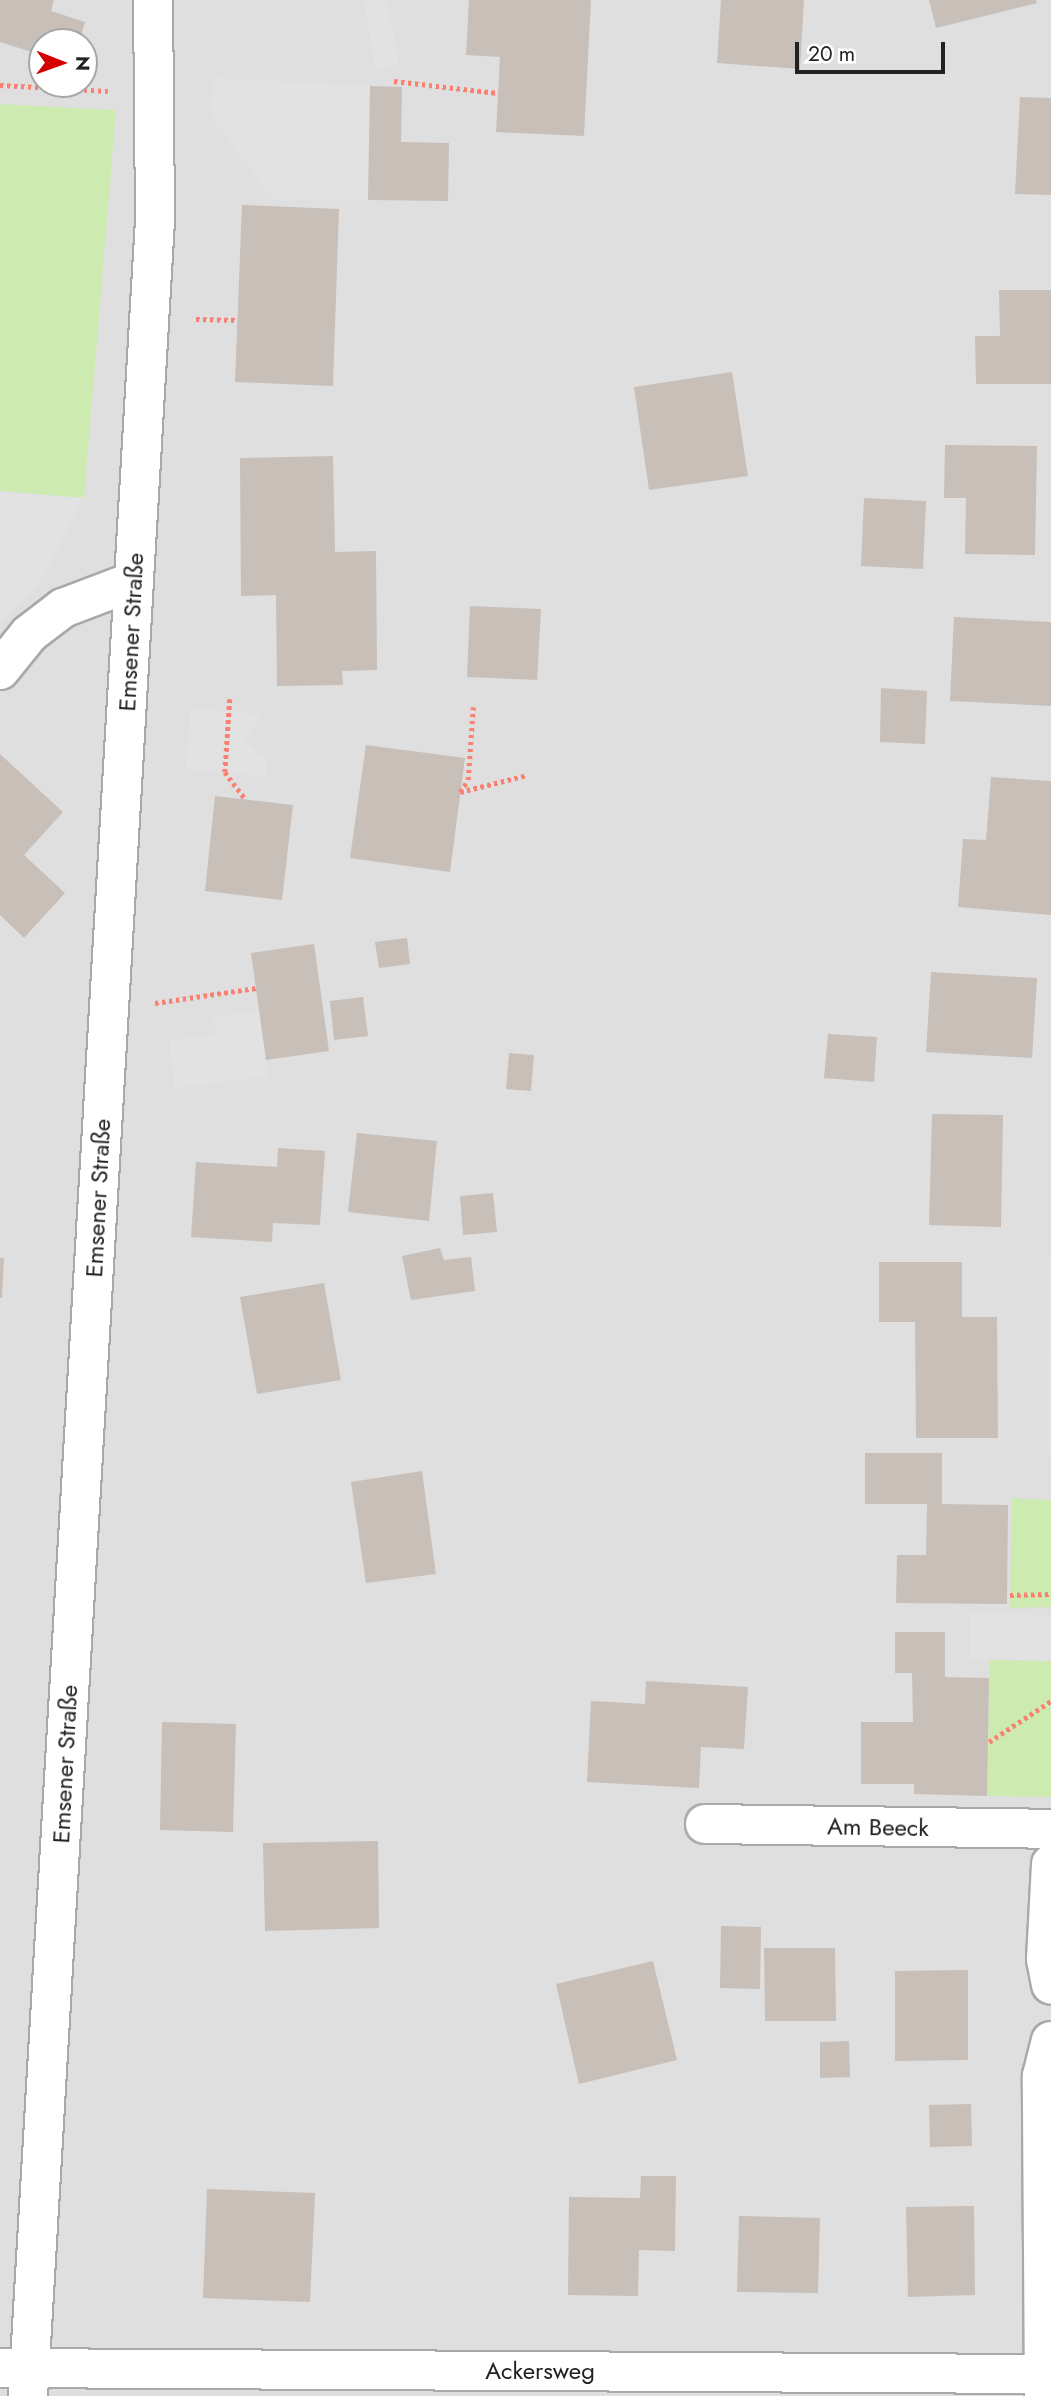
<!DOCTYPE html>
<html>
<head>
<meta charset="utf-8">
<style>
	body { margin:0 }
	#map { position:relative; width:1051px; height:2396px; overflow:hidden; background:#f2efe9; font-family:Jost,sans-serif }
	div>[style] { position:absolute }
	.residential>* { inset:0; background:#e0dfdf }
	.grass>* { inset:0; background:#cdebb0 }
	.parking>* { inset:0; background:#e2e2e2 }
	.building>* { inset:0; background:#c7bfb8 }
	.path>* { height:4.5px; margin-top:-2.25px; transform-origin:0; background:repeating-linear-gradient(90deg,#fa8072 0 3.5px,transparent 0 7px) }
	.roads { filter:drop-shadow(2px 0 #a9a9a9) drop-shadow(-2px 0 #a9a9a9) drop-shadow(0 2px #a9a9a9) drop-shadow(0 -2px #a9a9a9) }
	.minor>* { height:38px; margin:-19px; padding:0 19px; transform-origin:19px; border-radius:19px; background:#fff }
	.tertiary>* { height:38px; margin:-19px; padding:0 19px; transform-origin:19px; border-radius:19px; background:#fff }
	span { translate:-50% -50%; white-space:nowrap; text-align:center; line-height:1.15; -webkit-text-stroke:5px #fff; paint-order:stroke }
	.street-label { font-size:24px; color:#222 }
	.north { position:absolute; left:28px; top:28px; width:70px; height:70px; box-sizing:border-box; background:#fff; border:2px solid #a7a7a7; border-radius:50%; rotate:91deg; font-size:19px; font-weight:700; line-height:28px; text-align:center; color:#222 }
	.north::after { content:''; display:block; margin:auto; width:24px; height:32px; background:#d40000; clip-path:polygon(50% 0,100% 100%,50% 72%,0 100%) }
	.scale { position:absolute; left:795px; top:42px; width:150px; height:32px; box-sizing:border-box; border:4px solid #222; border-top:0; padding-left:9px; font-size:21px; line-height:24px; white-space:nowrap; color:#222; -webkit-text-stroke:5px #fff; paint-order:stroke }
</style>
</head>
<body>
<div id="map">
	<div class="residential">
		<div style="clip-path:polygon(evenodd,0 0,1051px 0,1051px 2396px,0 2396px,0 0,42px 42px,84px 42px,84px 84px,42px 84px,42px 42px)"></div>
	</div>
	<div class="grass">
		<div style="clip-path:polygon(0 104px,116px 110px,84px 498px,0 491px)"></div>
		<div style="clip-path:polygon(1012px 1498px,1051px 1500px,1051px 1607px,1010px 1608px)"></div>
		<div style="clip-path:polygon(990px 1660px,1051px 1661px,1051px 1797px,987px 1796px)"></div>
	</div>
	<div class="parking">
		<div style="clip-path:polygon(364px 0,387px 0,399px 65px,376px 69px)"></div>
		<div style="clip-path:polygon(213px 78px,370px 86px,368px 200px,273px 199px,211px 116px)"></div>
		<div style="clip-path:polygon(0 492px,84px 498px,40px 582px,0 624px)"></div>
		<div style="clip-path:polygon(191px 708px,264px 715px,243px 740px,267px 759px,266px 776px,186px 769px)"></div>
		<div style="clip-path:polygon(260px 1011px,268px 1076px,175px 1088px,169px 1040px,216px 1035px,214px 1017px)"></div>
		<div style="clip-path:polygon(1051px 1190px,1051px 1454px,1047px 1449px)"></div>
		<div style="clip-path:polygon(971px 1613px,1051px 1615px,1051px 1661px,969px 1658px)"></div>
	</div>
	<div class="building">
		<div style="clip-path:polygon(0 0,54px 0,51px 11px,85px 22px,79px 42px,42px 42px,38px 54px,0 42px)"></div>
		<div style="clip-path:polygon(469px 0,591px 0,584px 136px,496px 132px,500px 57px,466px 55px)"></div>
		<div style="clip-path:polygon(721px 0,804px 0,800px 69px,717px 63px)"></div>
		<div style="clip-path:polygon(929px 0,1036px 0,1037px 3px,936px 28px)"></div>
		<div style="clip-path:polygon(370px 86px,402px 87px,401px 142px,449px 143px,448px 201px,368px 200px)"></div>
		<div style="clip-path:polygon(1020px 97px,1051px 98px,1051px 195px,1015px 194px)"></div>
		<div style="clip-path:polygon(242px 205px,339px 209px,333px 386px,235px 382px)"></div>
		<div style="clip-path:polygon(999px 290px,1051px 290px,1051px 384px,976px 384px,975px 336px,1000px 336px)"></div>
		<div style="clip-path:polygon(732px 372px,748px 476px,649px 490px,634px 387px)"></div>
		<div style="clip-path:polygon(945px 445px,1037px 446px,1035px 555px,965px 554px,966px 498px,944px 498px)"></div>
		<div style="clip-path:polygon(333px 456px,335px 552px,376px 551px,377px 670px,342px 671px,343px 685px,277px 686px,276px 595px,241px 596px,240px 458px)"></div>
		<div style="clip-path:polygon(864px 498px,926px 501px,923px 569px,861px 566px)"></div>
		<div style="clip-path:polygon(470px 606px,541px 609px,537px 680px,467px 677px)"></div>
		<div style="clip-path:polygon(954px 617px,1051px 622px,1051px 706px,950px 701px)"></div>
		<div style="clip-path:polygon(881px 688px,927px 691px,925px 744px,880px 742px)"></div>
		<div style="clip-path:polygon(366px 745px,465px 758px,450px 872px,350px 858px)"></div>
		<div style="clip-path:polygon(0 754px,63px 812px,24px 855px,65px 893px,24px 938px,0 915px)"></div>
		<div style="clip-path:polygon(991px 777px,1051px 781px,1051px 915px,958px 907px,963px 839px,986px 840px)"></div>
		<div style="clip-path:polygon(215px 796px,293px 805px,282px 900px,205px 891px)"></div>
		<div style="clip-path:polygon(407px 938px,410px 964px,379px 968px,375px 942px)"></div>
		<div style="clip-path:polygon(314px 944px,329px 1051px,266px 1060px,251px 953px)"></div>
		<div style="clip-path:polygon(931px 972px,1037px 978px,1032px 1058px,926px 1052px)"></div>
		<div style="clip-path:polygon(363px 997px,368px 1036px,334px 1040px,330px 1001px)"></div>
		<div style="clip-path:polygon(828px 1034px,877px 1037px,874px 1082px,824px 1078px)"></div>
		<div style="clip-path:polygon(509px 1053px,534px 1055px,531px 1091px,506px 1089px)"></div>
		<div style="clip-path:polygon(932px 1114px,1003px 1115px,1001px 1227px,929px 1225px)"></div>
		<div style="clip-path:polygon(357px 1133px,437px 1141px,429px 1221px,348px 1212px)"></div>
		<div style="clip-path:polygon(278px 1148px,325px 1151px,320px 1225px,273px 1223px,272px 1242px,191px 1237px,196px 1162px,277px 1167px)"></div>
		<div style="clip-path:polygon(493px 1193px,497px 1232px,463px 1235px,460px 1196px)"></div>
		<div style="clip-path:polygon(440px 1248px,444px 1260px,471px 1257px,475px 1291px,411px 1300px,402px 1256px)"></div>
		<div style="clip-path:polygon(0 1258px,4px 1258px,2px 1298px,0 1298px)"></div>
		<div style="clip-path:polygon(879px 1262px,962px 1262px,962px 1317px,997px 1317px,998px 1438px,916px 1438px,915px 1322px,879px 1322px)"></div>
		<div style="clip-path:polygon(324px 1283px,341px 1380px,257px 1394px,240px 1297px)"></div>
		<div style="clip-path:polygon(865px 1453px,942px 1453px,942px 1504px,1008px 1505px,1007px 1604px,896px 1603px,897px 1555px,926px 1555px,927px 1504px,865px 1504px)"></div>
		<div style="clip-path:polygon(422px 1471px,436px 1574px,366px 1583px,351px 1482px)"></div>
		<div style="clip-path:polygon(895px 1632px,945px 1632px,945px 1677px,989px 1678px,987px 1796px,914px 1794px,914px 1784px,861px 1784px,861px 1722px,913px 1722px,912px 1673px,895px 1673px)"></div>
		<div style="clip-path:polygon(646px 1681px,748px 1687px,744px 1749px,701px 1747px,699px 1788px,587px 1782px,591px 1701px,645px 1704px)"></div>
		<div style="clip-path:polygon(162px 1722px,236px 1724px,233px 1832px,160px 1830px)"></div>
		<div style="clip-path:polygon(378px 1841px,379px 1928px,265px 1931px,263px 1843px)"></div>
		<div style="clip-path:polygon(721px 1926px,761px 1927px,760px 1989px,720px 1988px)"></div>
		<div style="clip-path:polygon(764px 1948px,835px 1948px,836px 2021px,765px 2021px)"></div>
		<div style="clip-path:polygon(653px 1961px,677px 2060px,579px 2084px,556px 1984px)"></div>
		<div style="clip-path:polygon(968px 1970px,968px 2060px,895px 2061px,895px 1971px)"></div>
		<div style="clip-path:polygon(849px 2041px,850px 2077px,820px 2078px,820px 2042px)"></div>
		<div style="clip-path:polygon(971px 2104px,972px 2146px,930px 2147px,929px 2105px)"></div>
		<div style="clip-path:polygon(641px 2176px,676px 2176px,675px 2251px,639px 2250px,638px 2296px,568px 2295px,569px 2197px,640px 2198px)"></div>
		<div style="clip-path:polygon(207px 2189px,315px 2193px,310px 2302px,203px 2298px)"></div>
		<div style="clip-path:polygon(974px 2206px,975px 2295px,908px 2297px,906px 2207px)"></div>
		<div style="clip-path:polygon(739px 2216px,820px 2218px,818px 2293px,737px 2292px)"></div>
	</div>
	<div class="path">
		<div style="left:394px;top:81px;width:105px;rotate:6.6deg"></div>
		<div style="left:0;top:85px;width:108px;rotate:3.2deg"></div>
		<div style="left:196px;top:319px;width:41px;rotate:1.4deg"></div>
		<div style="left:230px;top:699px;width:73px;rotate:93.9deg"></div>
		<div style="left:225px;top:772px;width:34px;rotate:53deg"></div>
		<div style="left:460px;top:792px;width:14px;rotate:-56deg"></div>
		<div style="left:468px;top:780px;width:73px;rotate:-86.1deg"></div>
		<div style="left:460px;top:792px;width:69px;rotate:-14.2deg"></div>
		<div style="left:155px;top:1003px;width:102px;rotate:-8.4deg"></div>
		<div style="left:1010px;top:1595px;width:41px;rotate:-1.4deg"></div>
		<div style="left:989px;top:1742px;width:74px;rotate:-33.5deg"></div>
	</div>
	<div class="roads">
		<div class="minor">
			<div style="left:0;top:670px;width:46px;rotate:-51.1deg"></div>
			<div style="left:29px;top:634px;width:43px;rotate:-37.4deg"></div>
			<div style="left:63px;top:608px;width:76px;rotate:-20.8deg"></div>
			<div style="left:705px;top:1824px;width:346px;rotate:0.8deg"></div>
			<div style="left:1051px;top:1864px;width:95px;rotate:93deg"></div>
			<div style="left:1046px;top:1959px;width:26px;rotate:79deg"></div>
			<div style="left:0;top:2368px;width:1051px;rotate:0.33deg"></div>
			<div style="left:1044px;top:2396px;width:320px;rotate:-90.4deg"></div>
			<div style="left:1042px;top:2076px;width:36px;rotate:-76deg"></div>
		</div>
		<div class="tertiary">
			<div style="left:28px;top:2396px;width:2178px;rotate:-86.66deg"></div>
			<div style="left:155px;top:222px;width:222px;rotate:-90.5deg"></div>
		</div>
	</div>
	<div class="street-label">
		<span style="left:131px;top:632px;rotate:-87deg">Emsener Straße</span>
		<span style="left:98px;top:1198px;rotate:-87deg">Emsener Straße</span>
		<span style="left:65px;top:1764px;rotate:-87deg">Emsener Straße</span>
		<span style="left:878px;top:1827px;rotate:1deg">Am Beeck</span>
		<span style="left:540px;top:2371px">Ackersweg</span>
	</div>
	<div class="north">N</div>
	<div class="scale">20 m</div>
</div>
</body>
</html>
